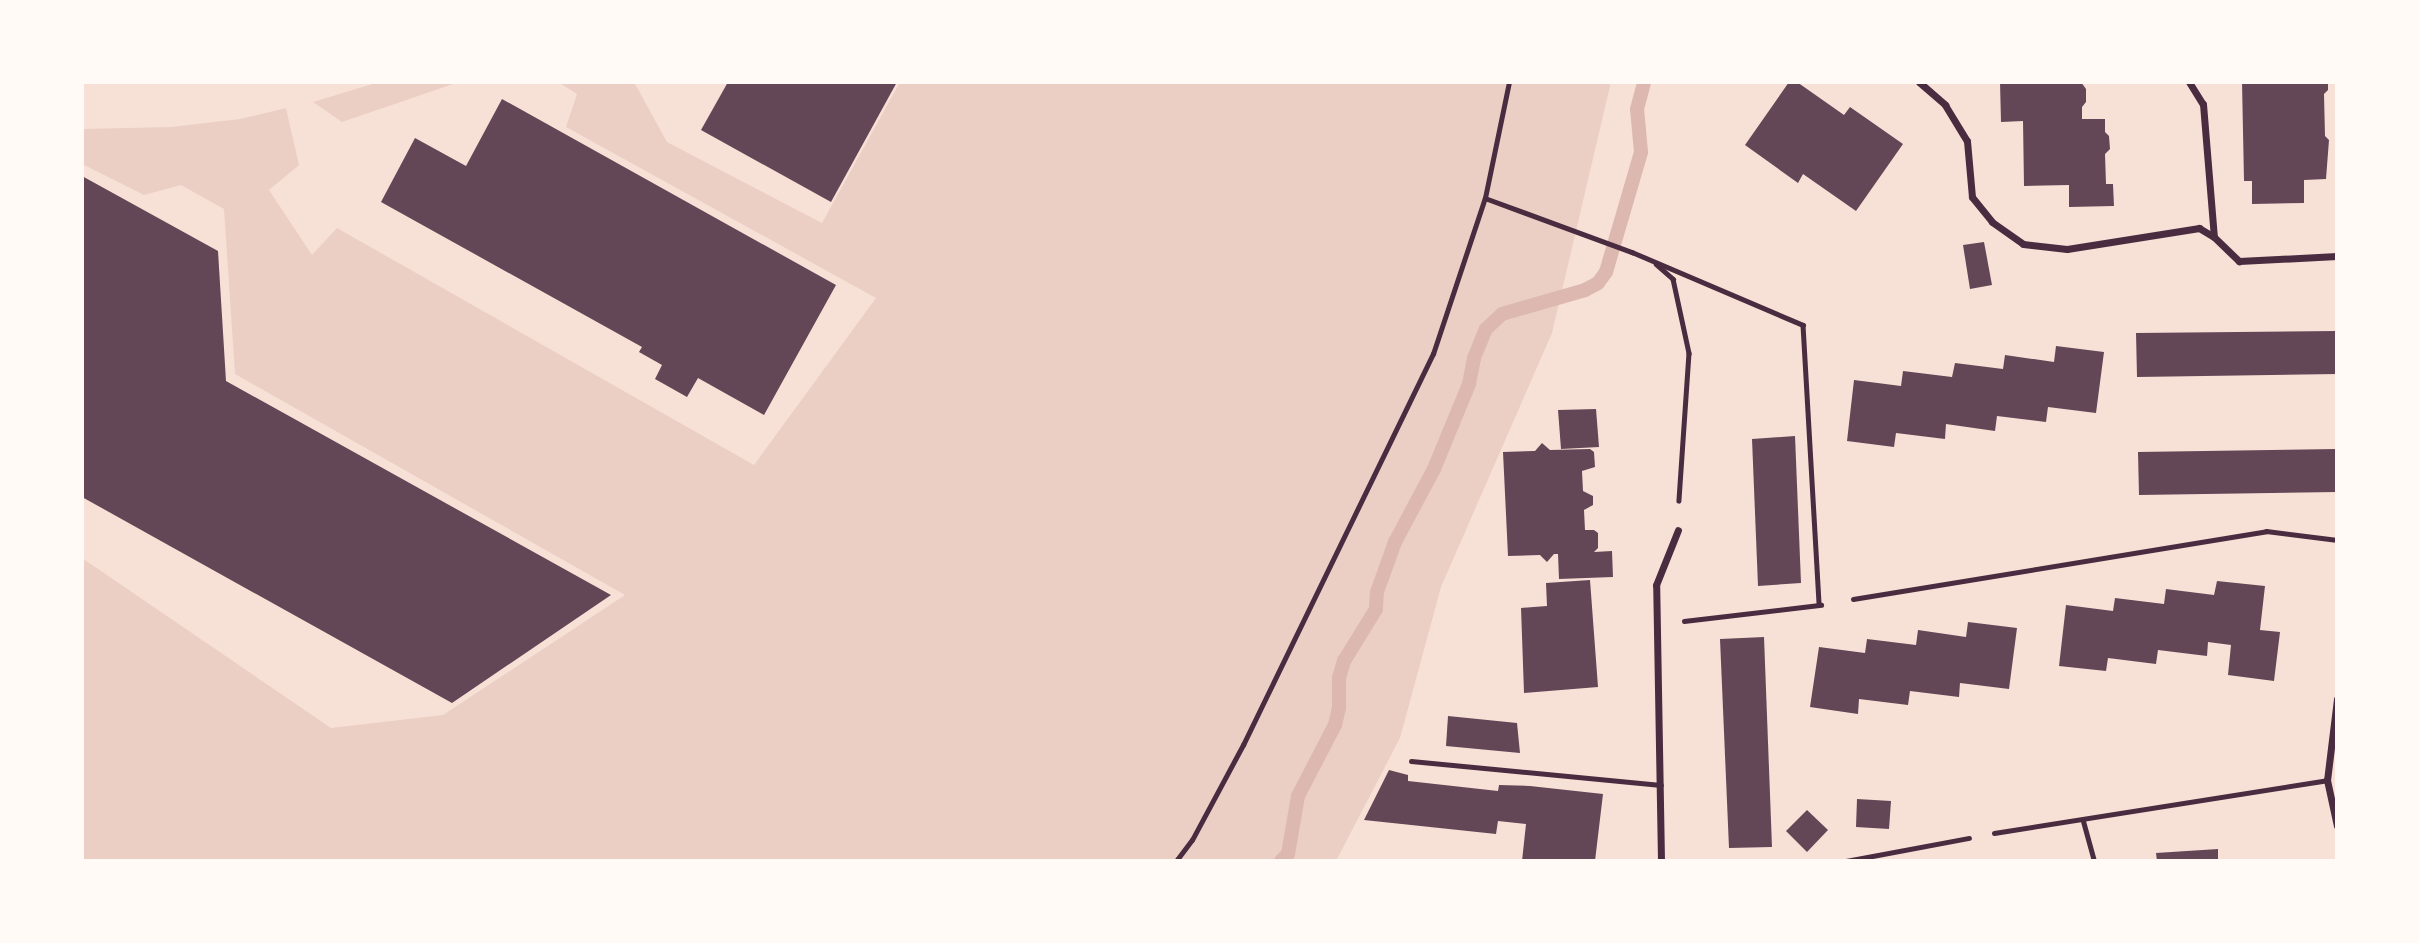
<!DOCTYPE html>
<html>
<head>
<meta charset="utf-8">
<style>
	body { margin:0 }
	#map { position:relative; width:2419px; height:943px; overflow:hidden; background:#f7e1d7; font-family:Overpass,sans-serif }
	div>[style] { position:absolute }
	.green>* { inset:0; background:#ebcfc5 }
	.stream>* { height:14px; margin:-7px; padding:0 7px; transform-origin:7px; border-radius:7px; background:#dcb8b0 }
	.building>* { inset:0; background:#644757 }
	.path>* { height:4.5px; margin:-2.25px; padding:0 2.25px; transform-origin:2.25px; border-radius:2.25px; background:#4a2c40 }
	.service>* { height:5px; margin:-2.5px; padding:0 2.5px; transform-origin:2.5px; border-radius:2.5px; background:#4a2c40 }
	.minor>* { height:7px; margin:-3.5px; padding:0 3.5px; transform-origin:3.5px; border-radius:3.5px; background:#4a2c40 }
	span { translate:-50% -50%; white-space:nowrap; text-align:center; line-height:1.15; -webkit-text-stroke:7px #fffaf5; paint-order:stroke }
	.frame { position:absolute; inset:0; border:84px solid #fffaf5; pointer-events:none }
</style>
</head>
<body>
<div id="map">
	<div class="green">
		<div style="clip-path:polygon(379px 82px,459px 82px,342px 122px,313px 102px)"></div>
		<div style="clip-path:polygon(558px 82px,634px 82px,667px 142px,822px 223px,900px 82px,1611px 82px,1552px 333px,1441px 587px,1400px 738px,1336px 861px,82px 861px,82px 558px,331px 728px,443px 715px,625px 595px,235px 374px,224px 209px,181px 185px,144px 195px,82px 164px,82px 129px,171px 127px,240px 119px,286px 108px,299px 165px,269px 190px,312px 255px,337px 228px,754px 465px,876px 298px,566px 127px,577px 94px)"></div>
	</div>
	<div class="stream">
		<div style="left:1281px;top:861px;width:10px;rotate:-45deg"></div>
		<div style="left:1288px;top:854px;width:59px;rotate:-80.2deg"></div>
		<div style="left:1298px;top:796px;width:80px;rotate:-62.5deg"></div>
		<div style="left:1335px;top:725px;width:17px;rotate:-77deg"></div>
		<div style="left:1339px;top:708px;width:30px;rotate:-90deg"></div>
		<div style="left:1339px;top:678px;width:18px;rotate:-74deg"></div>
		<div style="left:1344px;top:661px;width:61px;rotate:-58.4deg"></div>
		<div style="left:1376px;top:609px;width:17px;rotate:-87deg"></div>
		<div style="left:1377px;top:592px;width:53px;rotate:-70.2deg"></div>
		<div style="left:1395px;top:542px;width:83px;rotate:-61.9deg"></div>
		<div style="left:1434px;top:469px;width:92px;rotate:-67.6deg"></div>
		<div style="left:1469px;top:384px;width:26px;rotate:-79deg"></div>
		<div style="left:1474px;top:358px;width:31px;rotate:-68deg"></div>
		<div style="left:1486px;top:329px;width:22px;rotate:-43deg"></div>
		<div style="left:1502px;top:314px;width:86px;rotate:-16.1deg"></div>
		<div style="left:1585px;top:290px;width:15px;rotate:-28deg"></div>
		<div style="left:1598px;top:283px;width:14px;rotate:-54deg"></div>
		<div style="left:1606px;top:272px;width:125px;rotate:-73.7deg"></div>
		<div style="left:1641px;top:152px;width:43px;rotate:-95.3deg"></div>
		<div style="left:1637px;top:109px;width:28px;rotate:-75deg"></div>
	</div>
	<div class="building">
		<div style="clip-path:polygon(728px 82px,897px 82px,831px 202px,701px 130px)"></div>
		<div style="clip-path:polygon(1789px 82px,1797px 82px,1844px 115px,1850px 107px,1903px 144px,1856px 211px,1803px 174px,1798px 183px,1745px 145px)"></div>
		<div style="clip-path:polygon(2000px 82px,2081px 82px,2086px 89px,2086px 102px,2082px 107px,2082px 119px,2105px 119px,2105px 132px,2109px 136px,2110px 149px,2105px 154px,2106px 184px,2113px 184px,2114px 206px,2069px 207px,2069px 185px,2024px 186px,2023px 121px,2001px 122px)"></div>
		<div style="clip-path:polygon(2242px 82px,2328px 82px,2328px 90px,2324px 94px,2325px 136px,2329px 140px,2326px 179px,2304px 180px,2304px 203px,2252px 204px,2252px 181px,2244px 181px)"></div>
		<div style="clip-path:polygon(502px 99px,836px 285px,764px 415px,698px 378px,687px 397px,655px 379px,662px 365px,639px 352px,642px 347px,381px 202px,415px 138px,466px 166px)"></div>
		<div style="clip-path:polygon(82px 176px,218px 251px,226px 381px,611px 595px,452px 703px,82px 497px)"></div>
		<div style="clip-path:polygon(1984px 242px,1992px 285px,1970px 289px,1963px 245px)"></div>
		<div style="clip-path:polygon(2337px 331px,2337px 374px,2137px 377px,2136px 333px)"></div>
		<div style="clip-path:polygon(2056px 346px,2104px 352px,2096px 413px,2048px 407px,2046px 422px,1997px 416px,1995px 431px,1946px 424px,1945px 439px,1896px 433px,1894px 447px,1847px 441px,1854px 380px,1901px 386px,1903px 371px,1952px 377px,1955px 363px,2003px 369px,2005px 355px,2054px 362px)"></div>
		<div style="clip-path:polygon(1596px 409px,1599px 447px,1561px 449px,1558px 410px)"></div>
		<div style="clip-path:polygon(1795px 436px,1801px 583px,1758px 586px,1752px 439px)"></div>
		<div style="clip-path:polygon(1542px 443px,1550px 450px,1590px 449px,1594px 452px,1595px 467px,1582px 471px,1583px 491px,1593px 496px,1593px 505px,1584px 510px,1585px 530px,1594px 530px,1598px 533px,1598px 548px,1594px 552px,1612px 551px,1613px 577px,1559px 579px,1558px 554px,1554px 554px,1547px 562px,1540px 555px,1508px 556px,1503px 452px,1535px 451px)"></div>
		<div style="clip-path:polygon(2337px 449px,2337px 492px,2139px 495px,2138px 452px)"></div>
		<div style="clip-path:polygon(1590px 580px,1598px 687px,1524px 693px,1521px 608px,1547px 606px,1546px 583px)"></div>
		<div style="clip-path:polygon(2217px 581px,2265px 586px,2260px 630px,2280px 632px,2274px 681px,2228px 675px,2231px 645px,2208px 642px,2207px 656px,2158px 650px,2156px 664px,2108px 658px,2106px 671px,2059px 666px,2066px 605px,2113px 611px,2115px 598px,2164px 604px,2166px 589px,2214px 595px)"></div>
		<div style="clip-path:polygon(1968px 622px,2017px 628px,2009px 689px,1960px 683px,1959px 697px,1910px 691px,1908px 705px,1859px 699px,1858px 714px,1810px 707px,1819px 647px,1865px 653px,1867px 639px,1916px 645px,1918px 630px,1966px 637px)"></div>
		<div style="clip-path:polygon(1764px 637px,1772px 847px,1729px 848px,1720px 639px)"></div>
		<div style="clip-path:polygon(1448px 716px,1517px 723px,1520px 753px,1446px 746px)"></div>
		<div style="clip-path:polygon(1389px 770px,1408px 775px,1408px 781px,1498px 791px,1499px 785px,1530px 786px,1603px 794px,1595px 861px,1522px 861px,1526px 824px,1498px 821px,1496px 834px,1364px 820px)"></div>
		<div style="clip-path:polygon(1857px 799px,1891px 801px,1889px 829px,1856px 827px)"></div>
		<div style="clip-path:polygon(1807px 810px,1828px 830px,1807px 852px,1786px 831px)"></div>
		<div style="clip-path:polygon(2218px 849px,2218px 861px,2157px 861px,2156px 853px)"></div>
	</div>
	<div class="path">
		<div style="left:1485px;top:198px;width:157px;rotate:20.2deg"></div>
		<div style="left:1632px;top:252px;width:186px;rotate:23.1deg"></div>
		<div style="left:1803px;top:325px;width:280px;rotate:86.7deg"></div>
		<div style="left:1656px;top:264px;width:23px;rotate:41deg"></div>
		<div style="left:1673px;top:279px;width:76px;rotate:77.8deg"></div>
		<div style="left:1689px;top:353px;width:148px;rotate:93.9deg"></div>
		<div style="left:1684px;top:621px;width:138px;rotate:-6.7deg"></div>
		<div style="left:1176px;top:861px;width:26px;rotate:-53deg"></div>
		<div style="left:1192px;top:840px;width:108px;rotate:-61.8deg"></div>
		<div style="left:1243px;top:745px;width:435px;rotate:-64.1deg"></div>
		<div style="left:1433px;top:354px;width:164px;rotate:-71.6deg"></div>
		<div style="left:1485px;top:198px;width:118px;rotate:-78.3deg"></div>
		<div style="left:1846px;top:861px;width:125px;rotate:-10.6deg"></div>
	</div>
	<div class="service">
		<div style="left:1853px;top:599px;width:419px;rotate:-9.3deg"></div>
		<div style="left:2266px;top:531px;width:72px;rotate:7.2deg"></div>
		<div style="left:1411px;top:761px;width:251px;rotate:5.5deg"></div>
		<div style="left:2083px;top:821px;width:41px;rotate:74.6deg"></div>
		<div style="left:1994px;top:833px;width:337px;rotate:-9deg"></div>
	</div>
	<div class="minor">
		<div style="left:1919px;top:82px;width:35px;rotate:41deg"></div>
		<div style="left:1945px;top:105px;width:42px;rotate:58.6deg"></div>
		<div style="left:1967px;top:141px;width:56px;rotate:84.9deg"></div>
		<div style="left:1972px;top:197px;width:32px;rotate:51deg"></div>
		<div style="left:1992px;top:222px;width:38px;rotate:35deg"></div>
		<div style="left:2023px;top:244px;width:44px;rotate:6.5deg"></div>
		<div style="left:2067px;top:249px;width:134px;rotate:-9deg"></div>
		<div style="left:2199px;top:228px;width:17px;rotate:31deg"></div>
		<div style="left:2214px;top:237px;width:35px;rotate:44deg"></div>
		<div style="left:2239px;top:261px;width:98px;rotate:-2.9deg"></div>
		<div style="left:2189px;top:82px;width:26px;rotate:58deg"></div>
		<div style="left:2203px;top:104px;width:133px;rotate:85.3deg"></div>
		<div style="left:2337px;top:699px;width:82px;rotate:97deg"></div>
		<div style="left:2327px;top:780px;width:47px;rotate:77.7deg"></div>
		<div style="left:1661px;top:861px;width:276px;rotate:-91deg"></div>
		<div style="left:1656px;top:585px;width:59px;rotate:-68.2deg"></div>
	</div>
	<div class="frame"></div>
</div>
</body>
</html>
